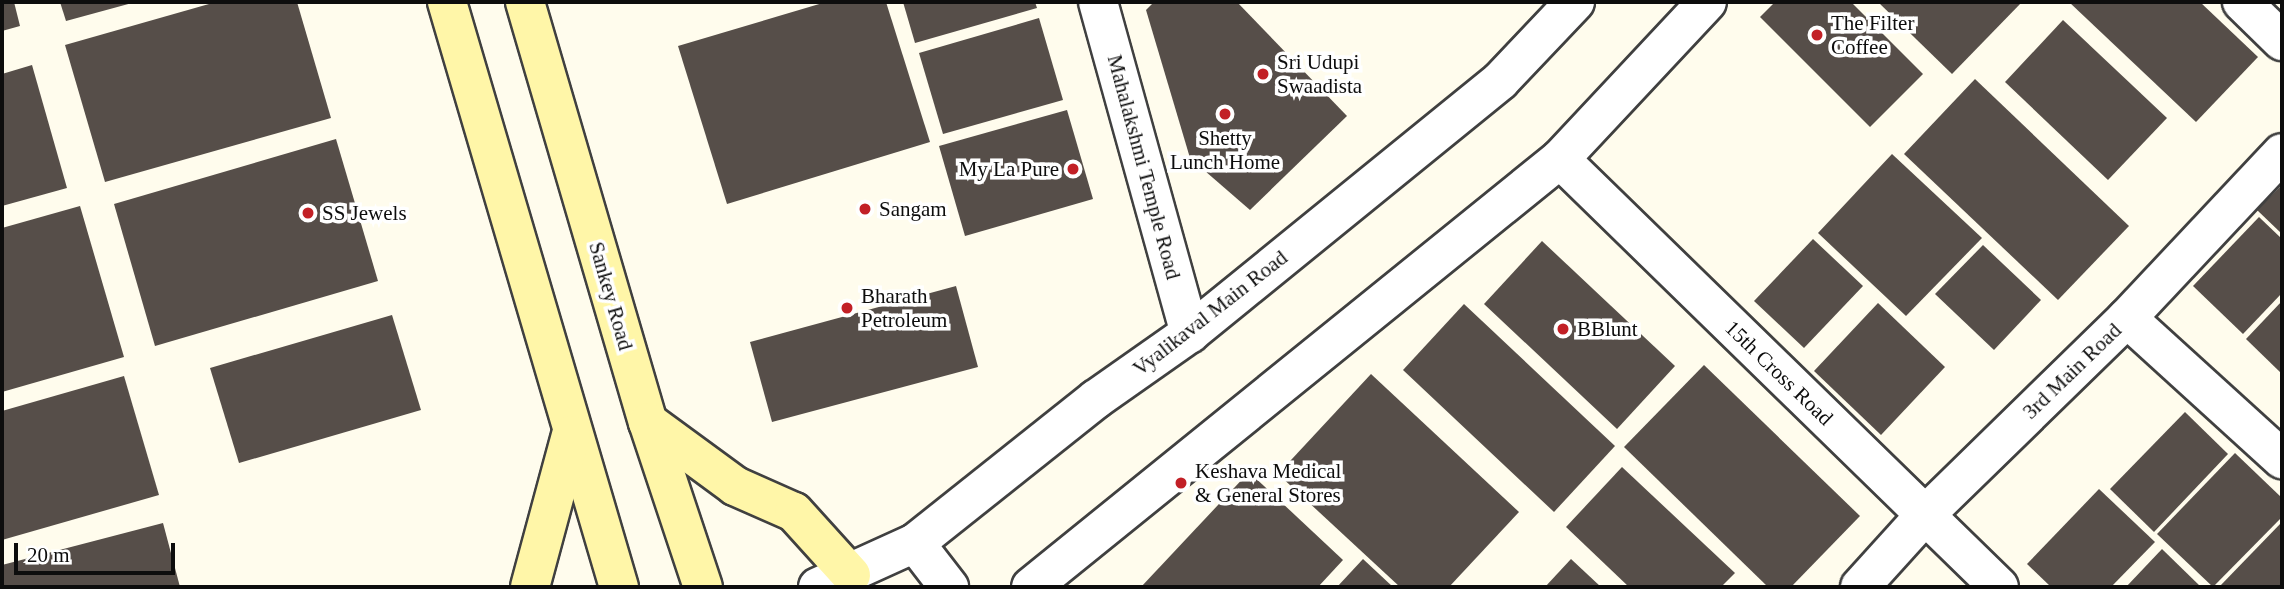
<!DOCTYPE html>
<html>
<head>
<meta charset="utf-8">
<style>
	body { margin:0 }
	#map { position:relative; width:2284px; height:589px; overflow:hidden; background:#fffced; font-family:"Times New Roman",serif }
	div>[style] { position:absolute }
	.building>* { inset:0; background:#564e49 }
	.roads { filter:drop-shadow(2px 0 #404040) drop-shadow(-2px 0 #404040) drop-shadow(0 2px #404040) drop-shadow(0 -2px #404040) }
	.minor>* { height:38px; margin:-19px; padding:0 19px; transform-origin:19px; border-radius:19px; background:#fff }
	.tertiary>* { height:38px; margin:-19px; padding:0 19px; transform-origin:19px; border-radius:19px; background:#fff }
	.secondary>* { height:38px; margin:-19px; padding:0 19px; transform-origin:19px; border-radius:19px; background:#fff6a8 }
	.dots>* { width:19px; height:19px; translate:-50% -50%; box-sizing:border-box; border:4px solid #fff; border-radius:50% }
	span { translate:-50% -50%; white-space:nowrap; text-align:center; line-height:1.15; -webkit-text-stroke:7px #fff; paint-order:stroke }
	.poi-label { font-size:21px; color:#0d0d0d }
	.left { translate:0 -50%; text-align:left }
	.right { translate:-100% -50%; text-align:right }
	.street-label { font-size:21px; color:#0d0d0d }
	.frame { position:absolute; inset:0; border:4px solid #0d0d0d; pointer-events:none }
	.scale { position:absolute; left:14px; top:543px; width:161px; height:32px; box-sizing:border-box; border:4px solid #0d0d0d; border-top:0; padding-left:9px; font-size:21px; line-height:24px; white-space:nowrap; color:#0d0d0d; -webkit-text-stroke:5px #fff; paint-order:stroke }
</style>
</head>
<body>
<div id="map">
	<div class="building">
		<div style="clip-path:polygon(2px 2px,14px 2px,20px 26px,2px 31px)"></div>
		<div style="clip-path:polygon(60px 2px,132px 2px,132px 3px,66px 21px)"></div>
		<div style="clip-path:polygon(216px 2px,297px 2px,331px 118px,105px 182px,65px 45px)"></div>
		<div style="clip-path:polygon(826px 2px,886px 2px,930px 142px,727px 204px,678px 46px)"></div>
		<div style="clip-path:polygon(903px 2px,1035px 2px,1037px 8px,915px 43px)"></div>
		<div style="clip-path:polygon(1154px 2px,1237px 2px,1347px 116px,1250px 210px,1190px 158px,1146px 10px)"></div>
		<div style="clip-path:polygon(1775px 2px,1851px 2px,1923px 74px,1870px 127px,1760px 17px)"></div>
		<div style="clip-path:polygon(1878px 2px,2022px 2px,1952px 74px)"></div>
		<div style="clip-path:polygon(2069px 2px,2200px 2px,2258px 57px,2196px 122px)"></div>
		<div style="clip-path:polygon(1039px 18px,1063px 100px,943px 134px,919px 53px)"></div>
		<div style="clip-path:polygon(2063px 20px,2167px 118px,2108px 180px,2005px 82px)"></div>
		<div style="clip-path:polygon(32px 65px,67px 188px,2px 206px,2px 74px)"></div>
		<div style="clip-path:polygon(1975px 79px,2129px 226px,2058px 300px,1904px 154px)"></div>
		<div style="clip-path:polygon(1067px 110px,1093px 199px,965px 236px,939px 146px)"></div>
		<div style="clip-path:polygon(336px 139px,378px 281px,155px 346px,114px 204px)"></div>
		<div style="clip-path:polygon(1892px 154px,1982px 238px,1906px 316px,1818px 233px)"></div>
		<div style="clip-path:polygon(2282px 185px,2282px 234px,2257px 210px)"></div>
		<div style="clip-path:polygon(80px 206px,124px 357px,2px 392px,2px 228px)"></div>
		<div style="clip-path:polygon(2259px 217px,2282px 239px,2282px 293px,2243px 334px,2193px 286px)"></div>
		<div style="clip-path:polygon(1813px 239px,1863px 286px,1804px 348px,1754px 301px)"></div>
		<div style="clip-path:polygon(1542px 241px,1675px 366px,1617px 429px,1484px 304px)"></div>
		<div style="clip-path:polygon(1983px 245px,2041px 300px,1994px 350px,1935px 294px)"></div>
		<div style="clip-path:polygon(956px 286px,978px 367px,772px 422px,750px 342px)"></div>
		<div style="clip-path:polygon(2282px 301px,2282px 374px,2246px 339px)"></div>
		<div style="clip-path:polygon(1878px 303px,1945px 367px,1881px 435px,1814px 371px)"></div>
		<div style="clip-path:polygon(1464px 304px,1615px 446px,1554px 512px,1403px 370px)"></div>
		<div style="clip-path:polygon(392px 315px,421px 410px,239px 463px,210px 368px)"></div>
		<div style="clip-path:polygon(1704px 365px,1860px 516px,1791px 587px,1768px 587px,1624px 447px)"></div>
		<div style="clip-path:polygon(1371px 374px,1519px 512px,1449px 587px,1400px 587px,1278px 474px)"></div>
		<div style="clip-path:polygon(124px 376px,159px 495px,2px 540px,2px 411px)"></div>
		<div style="clip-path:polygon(2185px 412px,2228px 454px,2154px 532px,2110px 489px)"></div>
		<div style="clip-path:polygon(2235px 453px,2282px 498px,2282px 517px,2213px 587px,2157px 534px)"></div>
		<div style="clip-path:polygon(1622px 467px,1735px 573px,1721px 587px,1629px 587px,1566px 527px)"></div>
		<div style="clip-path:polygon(1249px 472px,1343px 560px,1318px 587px,1141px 587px)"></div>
		<div style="clip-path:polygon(2099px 489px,2155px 542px,2111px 587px,2051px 587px,2027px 564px)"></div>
		<div style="clip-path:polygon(2282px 522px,2282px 587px,2219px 587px)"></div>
		<div style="clip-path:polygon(163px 523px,180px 587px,2px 587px,2px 565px)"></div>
		<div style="clip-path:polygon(2162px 549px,2201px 587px,2126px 587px)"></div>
		<div style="clip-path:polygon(1363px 559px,1393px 587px,1337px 587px)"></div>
		<div style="clip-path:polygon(1571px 559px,1601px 587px,1545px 587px)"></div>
	</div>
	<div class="roads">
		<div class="minor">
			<div style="left:2242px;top:2px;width:56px;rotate:44.3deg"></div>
			<div style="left:2127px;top:318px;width:210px;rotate:42.3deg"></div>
			<div style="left:1860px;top:587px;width:97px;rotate:-47.9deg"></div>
			<div style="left:1925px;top:515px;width:282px;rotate:-44.3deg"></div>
			<div style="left:2127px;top:318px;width:226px;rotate:-46.8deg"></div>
		</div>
		<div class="tertiary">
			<div style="left:1098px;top:2px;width:344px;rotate:74.5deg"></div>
			<div style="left:1560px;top:159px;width:613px;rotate:44.27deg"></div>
			<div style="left:915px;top:543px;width:56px;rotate:52.3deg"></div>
			<div style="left:818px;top:587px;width:107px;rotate:-24.4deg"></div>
			<div style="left:915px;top:543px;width:231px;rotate:-38.5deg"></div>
			<div style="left:1096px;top:399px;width:115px;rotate:-35.1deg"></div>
			<div style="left:1190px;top:333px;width:400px;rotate:-39.1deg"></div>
			<div style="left:1500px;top:81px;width:109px;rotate:-46.5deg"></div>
			<div style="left:1031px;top:587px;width:680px;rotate:-38.98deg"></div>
			<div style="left:1560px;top:159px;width:215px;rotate:-46.9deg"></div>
		</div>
		<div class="secondary">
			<div style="left:447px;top:2px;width:610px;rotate:73.62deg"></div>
			<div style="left:525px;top:2px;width:438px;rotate:73.7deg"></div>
			<div style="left:648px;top:422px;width:174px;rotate:71.6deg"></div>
			<div style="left:648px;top:422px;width:108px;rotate:36.3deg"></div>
			<div style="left:735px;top:486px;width:64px;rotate:23.8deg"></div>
			<div style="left:794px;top:512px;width:85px;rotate:47.9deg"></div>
			<div style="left:530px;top:587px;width:157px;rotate:-74.9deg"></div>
		</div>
	</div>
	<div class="dots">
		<div style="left:1817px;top:35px;background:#c22026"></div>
		<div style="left:1263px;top:74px;background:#c22026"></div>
		<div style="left:1225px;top:114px;background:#c22026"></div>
		<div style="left:1073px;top:169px;background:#c22026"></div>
		<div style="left:865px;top:209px;background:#c22026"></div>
		<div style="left:308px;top:213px;background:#c22026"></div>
		<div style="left:847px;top:308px;background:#c22026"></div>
		<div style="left:1563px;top:329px;background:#c22026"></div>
		<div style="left:1181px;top:483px;background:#c22026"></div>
	</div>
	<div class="poi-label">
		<span class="left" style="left:1831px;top:35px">The Filter<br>Coffee</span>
		<span class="left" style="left:1277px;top:74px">Sri Udupi<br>Swaadista</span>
		<span style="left:1225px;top:150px">Shetty<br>Lunch Home</span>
		<span class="right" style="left:1059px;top:169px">My La Pure</span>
		<span class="left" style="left:879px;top:209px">Sangam</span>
		<span class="left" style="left:322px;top:213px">SS Jewels</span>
		<span class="left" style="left:861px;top:308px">Bharath<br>Petroleum</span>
		<span class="left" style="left:1577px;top:329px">BBlunt</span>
		<span class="left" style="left:1195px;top:483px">Keshava Medical<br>&amp; General Stores</span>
	</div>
	<div class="street-label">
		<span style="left:1144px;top:167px;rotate:75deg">Mahalakshmi Temple Road</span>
		<span style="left:611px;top:296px;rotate:74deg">Sankey Road</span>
		<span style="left:1210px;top:313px;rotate:-38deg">Vyalikaval Main Road</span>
		<span style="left:2072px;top:371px;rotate:-44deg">3rd Main Road</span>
		<span style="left:1779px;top:373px;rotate:44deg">15th Cross Road</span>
	</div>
	<div class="frame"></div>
	<div class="scale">20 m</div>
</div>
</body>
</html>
